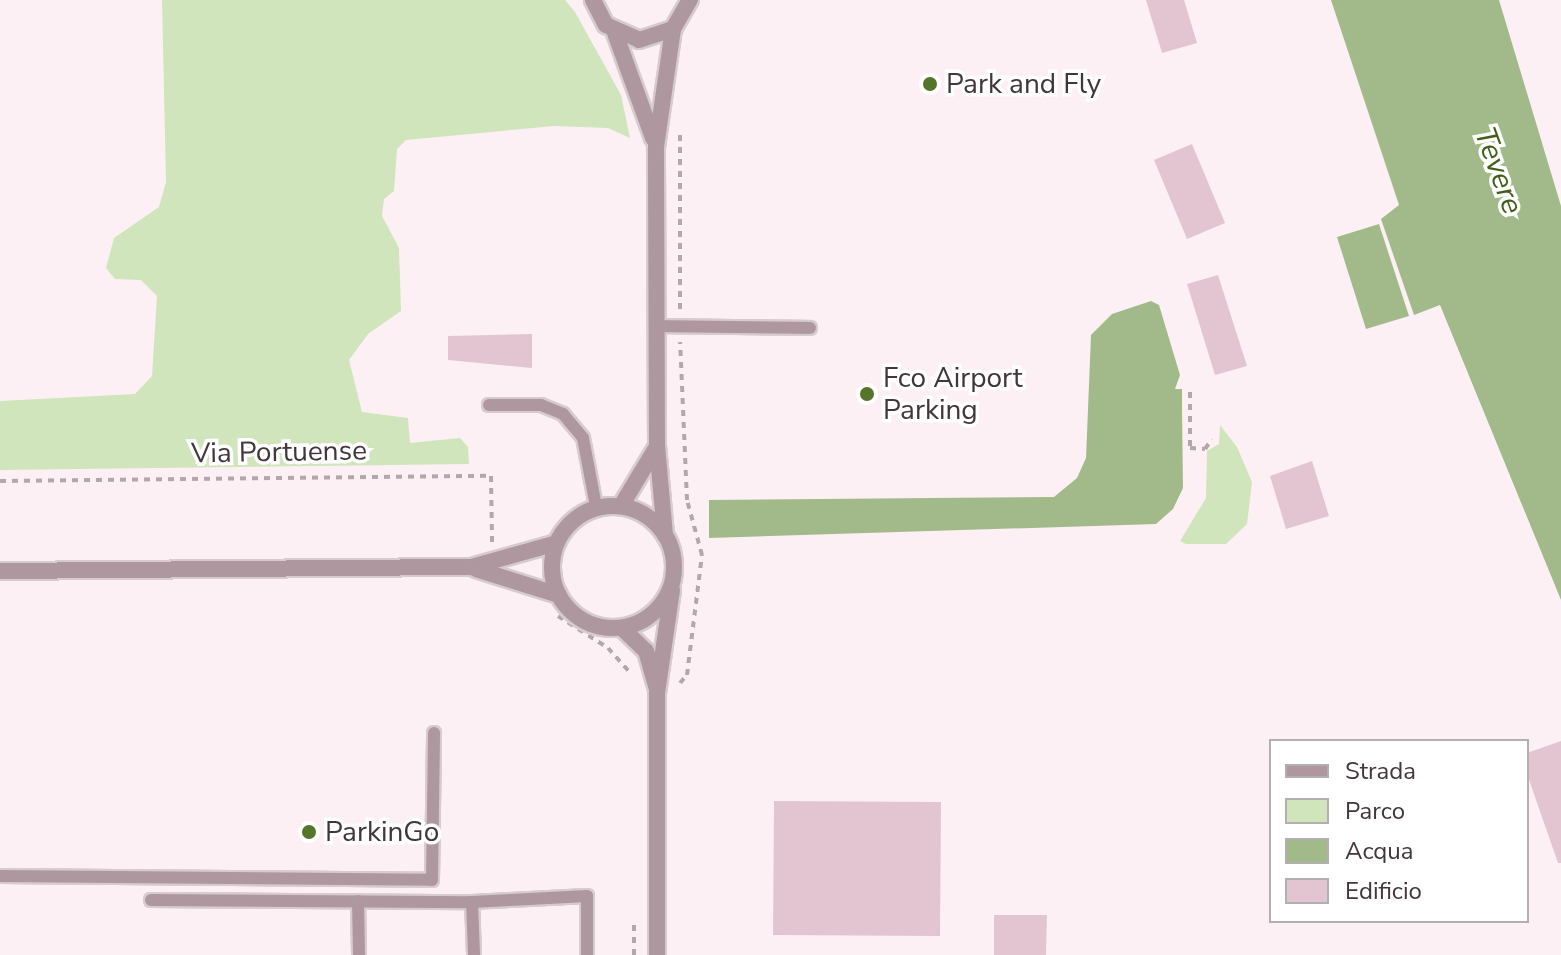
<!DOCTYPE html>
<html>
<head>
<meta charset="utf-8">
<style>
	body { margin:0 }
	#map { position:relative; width:1561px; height:955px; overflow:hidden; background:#fdf0f5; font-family:"Nunito Sans",sans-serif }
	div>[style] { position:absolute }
	.green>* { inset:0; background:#d0e5bb }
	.water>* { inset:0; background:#a2ba89 }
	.building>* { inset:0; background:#e2c5d0 }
	.path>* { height:4px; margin-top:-2px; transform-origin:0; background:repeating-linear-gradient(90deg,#b3a7ab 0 6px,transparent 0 12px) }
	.roads { filter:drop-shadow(2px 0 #d7cbd0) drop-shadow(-2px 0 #d7cbd0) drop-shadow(0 2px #d7cbd0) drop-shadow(0 -2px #d7cbd0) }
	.service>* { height:12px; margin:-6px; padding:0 6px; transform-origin:6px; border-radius:6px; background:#af97a0 }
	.tertiary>* { height:16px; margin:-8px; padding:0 8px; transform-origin:8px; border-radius:8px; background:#af97a0 }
	.tertiary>.ring { margin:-8px; padding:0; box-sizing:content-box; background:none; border:16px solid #af97a0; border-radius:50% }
	.dots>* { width:22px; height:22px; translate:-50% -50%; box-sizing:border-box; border:4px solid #fff; border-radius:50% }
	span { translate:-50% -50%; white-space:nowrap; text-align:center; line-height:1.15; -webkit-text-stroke:7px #fff; paint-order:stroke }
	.poi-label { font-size:28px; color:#41363a }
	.left { translate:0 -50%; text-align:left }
	.street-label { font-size:28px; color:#41363a }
	.water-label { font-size:30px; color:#415d17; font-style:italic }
	.legend { position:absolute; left:1269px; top:739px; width:260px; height:184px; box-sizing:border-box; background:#fff; border:2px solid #b3afb0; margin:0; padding:10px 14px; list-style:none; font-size:24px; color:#41363a }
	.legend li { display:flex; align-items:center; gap:16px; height:40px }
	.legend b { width:40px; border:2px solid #b3afb0 }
</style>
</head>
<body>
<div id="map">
	<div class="green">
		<div style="clip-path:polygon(162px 0,565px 0,575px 12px,621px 95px,630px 138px,608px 128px,554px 126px,406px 140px,397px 149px,394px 191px,384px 199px,382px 216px,399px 248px,401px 311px,368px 334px,349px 360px,362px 412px,408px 418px,410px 443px,460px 438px,468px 447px,469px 464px,0 470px,0 401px,135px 394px,152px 376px,157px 296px,141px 280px,115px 279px,106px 268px,114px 238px,159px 207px,166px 182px)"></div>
		<div style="clip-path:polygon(1220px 425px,1237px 447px,1252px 482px,1247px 524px,1226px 544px,1186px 544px,1180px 541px,1206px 498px,1207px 451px,1219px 444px)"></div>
	</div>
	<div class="water">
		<div style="clip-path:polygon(1331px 0,1499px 0,1561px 206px,1561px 600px,1440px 305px,1414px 315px,1381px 219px,1399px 205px)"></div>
		<div style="clip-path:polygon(1379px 224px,1409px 316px,1366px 329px,1337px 237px)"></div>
		<div style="clip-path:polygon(1151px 301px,1159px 305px,1180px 375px,1175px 389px,1182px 389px,1182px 409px,1183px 488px,1173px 509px,1156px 524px,709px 538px,709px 500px,1054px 497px,1077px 478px,1086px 458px,1091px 335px,1112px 314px)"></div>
	</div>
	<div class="building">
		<div style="clip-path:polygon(1146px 0,1184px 0,1197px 43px,1162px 53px)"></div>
		<div style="clip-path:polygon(1192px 144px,1225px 223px,1187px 239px,1154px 160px)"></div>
		<div style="clip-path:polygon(1218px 275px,1247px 366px,1215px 375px,1187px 284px)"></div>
		<div style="clip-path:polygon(532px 334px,532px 368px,448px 360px,448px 336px)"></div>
		<div style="clip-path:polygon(1312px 461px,1329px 516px,1286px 529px,1270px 476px)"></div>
		<div style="clip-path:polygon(1561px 741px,1561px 863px,1558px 863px,1527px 774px,1527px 753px)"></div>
		<div style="clip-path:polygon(774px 801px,941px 802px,940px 936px,773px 935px)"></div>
		<div style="clip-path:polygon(994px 915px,1047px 915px,1046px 955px,994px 955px)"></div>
	</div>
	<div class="path">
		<div style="left:680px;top:309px;width:175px;rotate:-90deg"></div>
		<div style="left:1190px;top:392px;width:56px;rotate:90deg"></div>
		<div style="left:1190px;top:448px;width:15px;rotate:4deg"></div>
		<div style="left:1205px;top:449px;width:12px;rotate:-55deg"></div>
		<div style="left:0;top:481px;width:491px;rotate:-0.6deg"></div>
		<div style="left:491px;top:476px;width:67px;rotate:89.1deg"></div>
		<div style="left:558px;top:616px;width:59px;rotate:32.6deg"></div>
		<div style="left:608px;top:648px;width:31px;rotate:48deg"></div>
		<div style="left:680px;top:683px;width:11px;rotate:-49deg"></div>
		<div style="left:687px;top:675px;width:121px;rotate:-82.9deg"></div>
		<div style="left:702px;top:555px;width:57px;rotate:-105.3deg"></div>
		<div style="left:687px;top:500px;width:158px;rotate:-92.5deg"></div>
		<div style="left:634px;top:955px;width:30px;rotate:-90deg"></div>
	</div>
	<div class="roads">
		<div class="service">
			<div style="left:657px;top:326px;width:153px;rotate:0.7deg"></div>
			<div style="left:489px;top:405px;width:52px"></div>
			<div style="left:541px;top:405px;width:24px;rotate:22deg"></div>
			<div style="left:563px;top:414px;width:31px;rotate:50deg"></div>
			<div style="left:583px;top:438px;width:69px;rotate:79.2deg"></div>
			<div style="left:0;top:876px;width:432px;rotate:0.5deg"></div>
			<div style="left:432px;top:880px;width:147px;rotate:-89.2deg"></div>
			<div style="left:151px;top:900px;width:321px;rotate:0.4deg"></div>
			<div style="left:472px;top:902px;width:53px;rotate:87.8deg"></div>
			<div style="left:358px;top:901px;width:54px;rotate:88.9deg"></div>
			<div style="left:472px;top:902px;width:115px;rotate:-3deg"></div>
			<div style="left:587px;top:896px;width:59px;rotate:90deg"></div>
		</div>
		<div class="tertiary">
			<div style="left:593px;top:0;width:28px;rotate:63deg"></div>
			<div style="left:606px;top:25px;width:36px;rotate:24deg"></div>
			<div style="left:639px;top:40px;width:36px;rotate:-18deg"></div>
			<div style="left:673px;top:29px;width:34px;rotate:-60deg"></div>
			<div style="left:615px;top:33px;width:112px;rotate:70.1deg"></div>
			<div style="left:621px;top:506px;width:68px;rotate:-58.9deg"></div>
			<div class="ring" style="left:552px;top:506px;width:106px;height:106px"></div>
			<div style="left:665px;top:535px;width:89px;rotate:-95.1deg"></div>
			<div style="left:657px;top:446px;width:299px;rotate:-90.2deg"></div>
			<div style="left:656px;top:147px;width:119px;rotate:-81.8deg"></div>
			<div style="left:476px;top:569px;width:87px;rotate:17.4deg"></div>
			<div style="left:0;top:571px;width:471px;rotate:-0.5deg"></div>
			<div style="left:471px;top:567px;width:89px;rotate:-15.6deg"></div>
			<div style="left:622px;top:628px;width:33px;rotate:44deg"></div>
			<div style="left:646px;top:651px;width:37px;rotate:74deg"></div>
			<div style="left:657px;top:955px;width:262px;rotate:-90deg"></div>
			<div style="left:657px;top:693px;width:104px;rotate:-81.7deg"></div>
		</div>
	</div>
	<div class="dots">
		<div style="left:930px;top:84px;background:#55752b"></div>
		<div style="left:867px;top:394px;background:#55752b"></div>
		<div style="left:309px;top:832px;background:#55752b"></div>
	</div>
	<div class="poi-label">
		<span class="left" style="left:946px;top:84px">Park and Fly</span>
		<span class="left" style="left:883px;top:394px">Fco Airport<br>Parking</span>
		<span class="left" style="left:325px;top:832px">ParkinGo</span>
	</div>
	<div class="street-label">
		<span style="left:279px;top:452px;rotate:-1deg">Via Portuense</span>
	</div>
	<div class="water-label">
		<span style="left:1498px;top:171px;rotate:70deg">Tevere</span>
	</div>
	<ul class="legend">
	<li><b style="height:10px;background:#af97a0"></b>Strada</li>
	<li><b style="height:22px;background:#d0e5bb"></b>Parco</li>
	<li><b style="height:22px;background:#a2ba89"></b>Acqua</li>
	<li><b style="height:22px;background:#e2c5d0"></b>Edificio</li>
	</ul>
</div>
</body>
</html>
